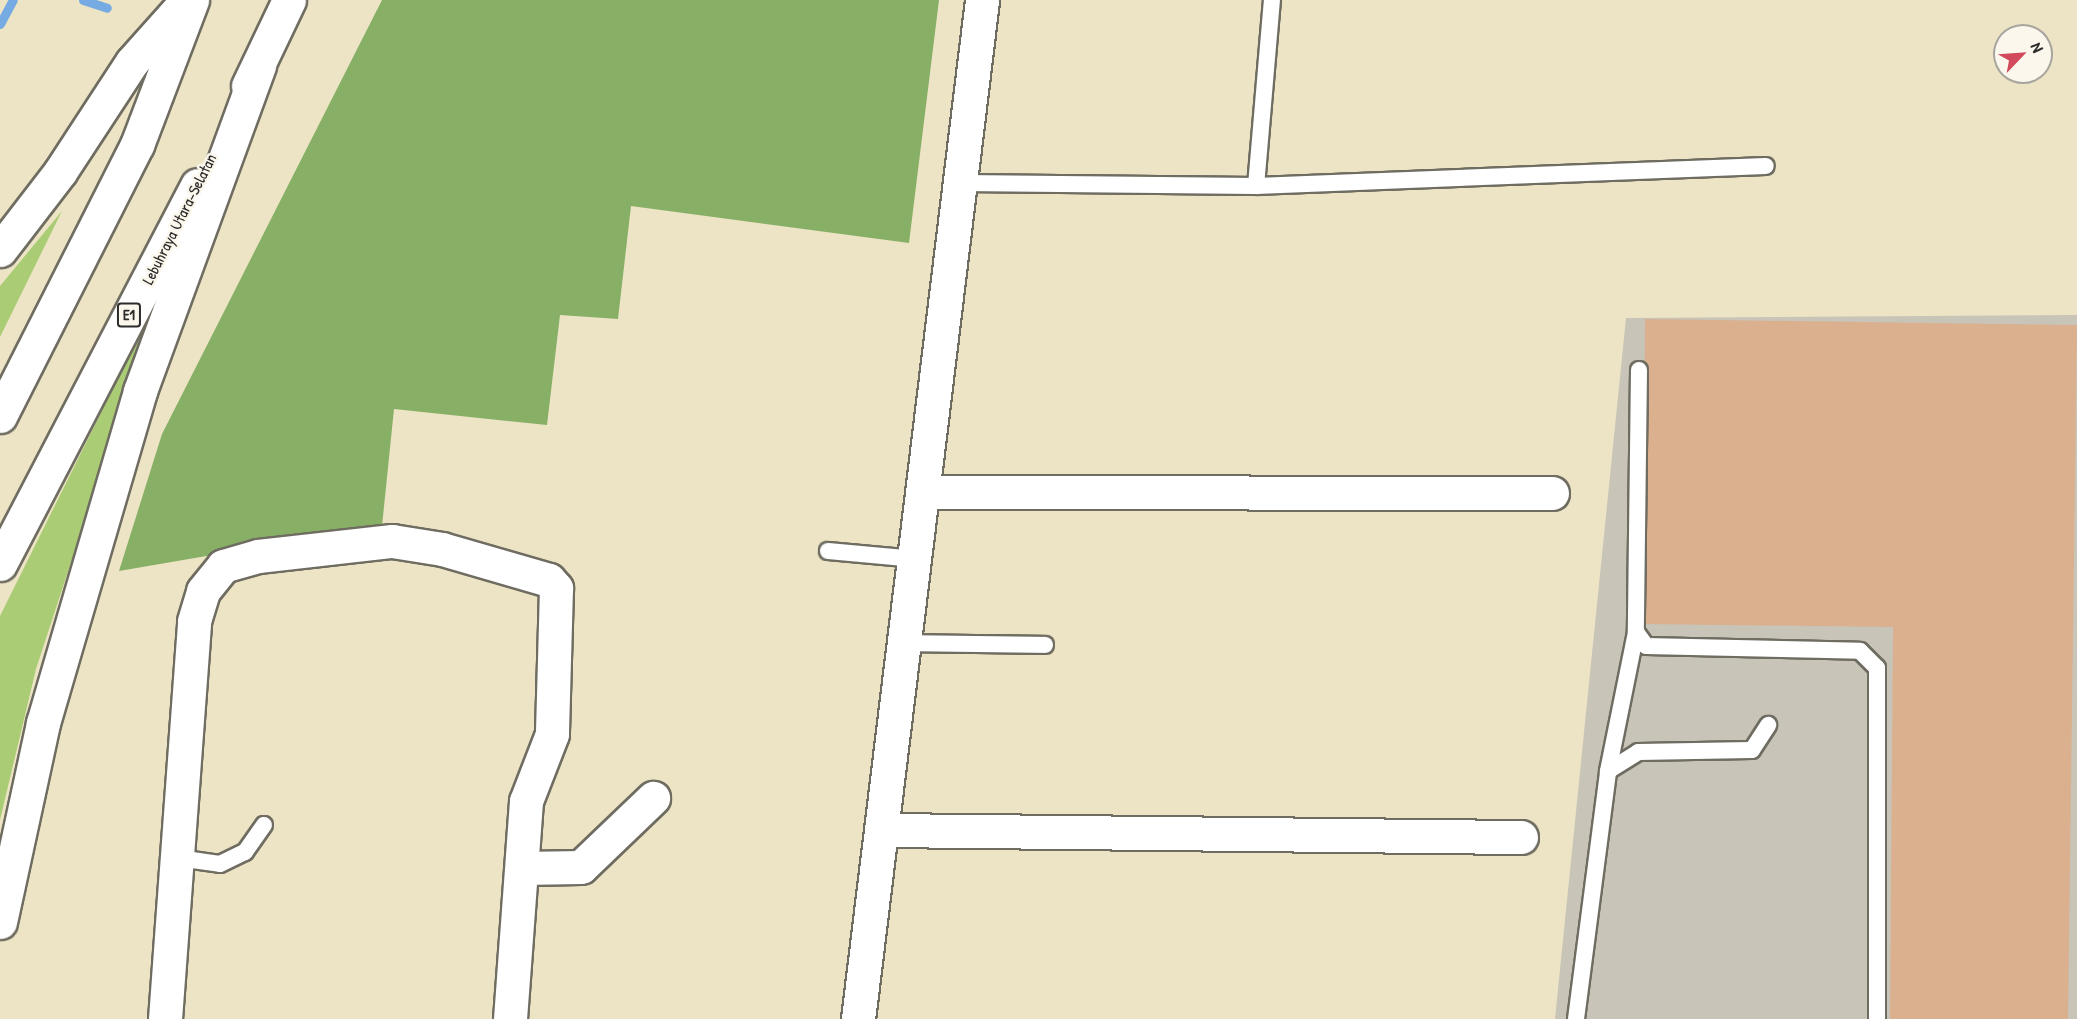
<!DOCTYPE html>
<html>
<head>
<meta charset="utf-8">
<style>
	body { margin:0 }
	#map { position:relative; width:2077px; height:1019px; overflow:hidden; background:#ece4c4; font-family:"Patrick Hand",sans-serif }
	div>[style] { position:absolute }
	.industrial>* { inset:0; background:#c8c4b8 }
	.green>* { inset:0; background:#aacc75 }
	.forest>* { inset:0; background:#87b066 }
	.stream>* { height:9px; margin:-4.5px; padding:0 4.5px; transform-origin:4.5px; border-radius:4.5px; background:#76aae3 }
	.building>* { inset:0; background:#dab08e }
	.roads { filter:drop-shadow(2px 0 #6f6c61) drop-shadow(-2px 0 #6f6c61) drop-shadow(0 2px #6f6c61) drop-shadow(0 -2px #6f6c61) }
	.lane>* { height:16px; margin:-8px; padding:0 8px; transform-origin:8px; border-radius:8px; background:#fff }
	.street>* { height:33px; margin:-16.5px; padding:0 16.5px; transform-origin:16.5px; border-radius:16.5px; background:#fff }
	.highway>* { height:33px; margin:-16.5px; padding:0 16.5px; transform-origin:16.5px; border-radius:16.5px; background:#fff }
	span { translate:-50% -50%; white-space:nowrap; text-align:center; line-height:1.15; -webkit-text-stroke:5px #fbf7ec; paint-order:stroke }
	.shield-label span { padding:2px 4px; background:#fbf7ec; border:2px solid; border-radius:4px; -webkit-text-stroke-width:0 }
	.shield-label { font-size:15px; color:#2b2b2b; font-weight:700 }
	.street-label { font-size:16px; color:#2b2b2b }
	.north { position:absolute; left:1993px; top:24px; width:60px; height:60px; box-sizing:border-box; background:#fbf7ec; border:2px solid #a8a59f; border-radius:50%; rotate:65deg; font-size:16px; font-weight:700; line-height:24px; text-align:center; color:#2b2b2b }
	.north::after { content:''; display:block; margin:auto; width:21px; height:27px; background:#d1495b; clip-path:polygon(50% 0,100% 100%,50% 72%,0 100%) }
</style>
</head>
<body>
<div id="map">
	<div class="industrial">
		<div style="clip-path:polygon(2077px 315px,2077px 1019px,1555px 1019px,1626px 318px)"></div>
	</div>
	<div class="green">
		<div style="clip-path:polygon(62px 211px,0 337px,0 286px)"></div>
		<div style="clip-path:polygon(157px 300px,36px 669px,0 820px,0 616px)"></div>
	</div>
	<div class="forest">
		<div style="clip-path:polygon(382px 0,939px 0,909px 243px,631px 206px,618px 319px,560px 315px,547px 425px,394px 409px,382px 526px,119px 571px,162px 434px)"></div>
	</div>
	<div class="stream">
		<div style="left:83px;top:0;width:25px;rotate:18deg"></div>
		<div style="left:0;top:24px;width:27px;rotate:-62deg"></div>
	</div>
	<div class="building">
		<div style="clip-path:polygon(1645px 319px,2077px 325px,2068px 1019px,1890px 1019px,1893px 627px,1643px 624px)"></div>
	</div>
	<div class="roads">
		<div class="lane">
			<div style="left:962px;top:183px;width:294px;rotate:0.6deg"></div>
			<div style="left:1256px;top:186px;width:510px;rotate:-2.25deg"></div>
			<div style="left:1256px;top:186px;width:187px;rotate:-85.1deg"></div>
			<div style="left:1639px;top:370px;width:262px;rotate:90.7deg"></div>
			<div style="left:1636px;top:632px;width:17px;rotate:54deg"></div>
			<div style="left:1646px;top:646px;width:214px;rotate:1.3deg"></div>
			<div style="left:1860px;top:651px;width:24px;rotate:45deg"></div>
			<div style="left:1877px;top:668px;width:351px;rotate:90deg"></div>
			<div style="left:828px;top:551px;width:88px;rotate:5.2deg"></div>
			<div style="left:906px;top:643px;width:139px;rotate:0.8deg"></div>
			<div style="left:1608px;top:771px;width:142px;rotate:-78.6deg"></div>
			<div style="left:178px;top:858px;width:42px;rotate:8.1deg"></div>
			<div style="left:220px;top:864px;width:28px;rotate:-26deg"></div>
			<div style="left:245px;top:852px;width:33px;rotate:-55deg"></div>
			<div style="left:1576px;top:1019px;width:250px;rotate:-82.6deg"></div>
			<div style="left:1608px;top:771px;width:36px;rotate:-32deg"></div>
			<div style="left:1638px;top:752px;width:114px;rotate:-1deg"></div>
			<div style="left:1752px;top:750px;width:30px;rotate:-57deg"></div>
		</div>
		<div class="street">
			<div style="left:924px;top:492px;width:628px;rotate:0.09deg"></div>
			<div style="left:883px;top:830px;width:638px;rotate:0.63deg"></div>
			<div style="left:522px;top:868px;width:59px;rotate:-1deg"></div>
			<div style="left:581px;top:867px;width:100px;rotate:-43.8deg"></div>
			<div style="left:165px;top:1019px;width:399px;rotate:-85.8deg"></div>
			<div style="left:194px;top:621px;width:31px;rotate:-73deg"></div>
			<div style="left:203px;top:591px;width:32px;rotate:-51deg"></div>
			<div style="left:223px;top:566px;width:36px;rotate:-16deg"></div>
			<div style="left:258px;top:556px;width:135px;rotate:-6.4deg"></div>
			<div style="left:392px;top:541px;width:51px;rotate:9.1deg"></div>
			<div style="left:442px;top:549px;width:111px;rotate:16.2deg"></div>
			<div style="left:549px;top:580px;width:11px;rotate:49deg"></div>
			<div style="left:556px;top:588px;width:146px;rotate:91.6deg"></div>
			<div style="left:552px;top:734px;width:72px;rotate:111.2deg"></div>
			<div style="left:526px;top:801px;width:219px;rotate:94.2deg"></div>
			<div style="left:858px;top:1019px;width:1027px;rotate:-83.06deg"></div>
		</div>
		<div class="highway">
			<div style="left:248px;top:86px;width:95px;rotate:-64.5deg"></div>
			<div style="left:0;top:250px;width:98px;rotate:-52.4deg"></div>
			<div style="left:60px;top:172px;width:131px;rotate:-56.8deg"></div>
			<div style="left:132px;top:62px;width:76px;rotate:-48.2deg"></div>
			<div style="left:0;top:416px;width:304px;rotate:-63.2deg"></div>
			<div style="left:137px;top:145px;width:155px;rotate:-69.2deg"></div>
			<div style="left:0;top:564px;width:427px;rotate:-62.5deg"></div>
			<div style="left:0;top:922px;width:204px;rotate:-77.8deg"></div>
			<div style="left:43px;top:723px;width:346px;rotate:-73.7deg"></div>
			<div style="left:140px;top:391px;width:346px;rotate:-69.9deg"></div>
		</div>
	</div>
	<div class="shield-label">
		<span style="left:129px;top:315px">E1</span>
	</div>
	<div class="street-label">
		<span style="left:179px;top:219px;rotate:-63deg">Lebuhraya Utara–Selatan</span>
	</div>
	<div class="north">N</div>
</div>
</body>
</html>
